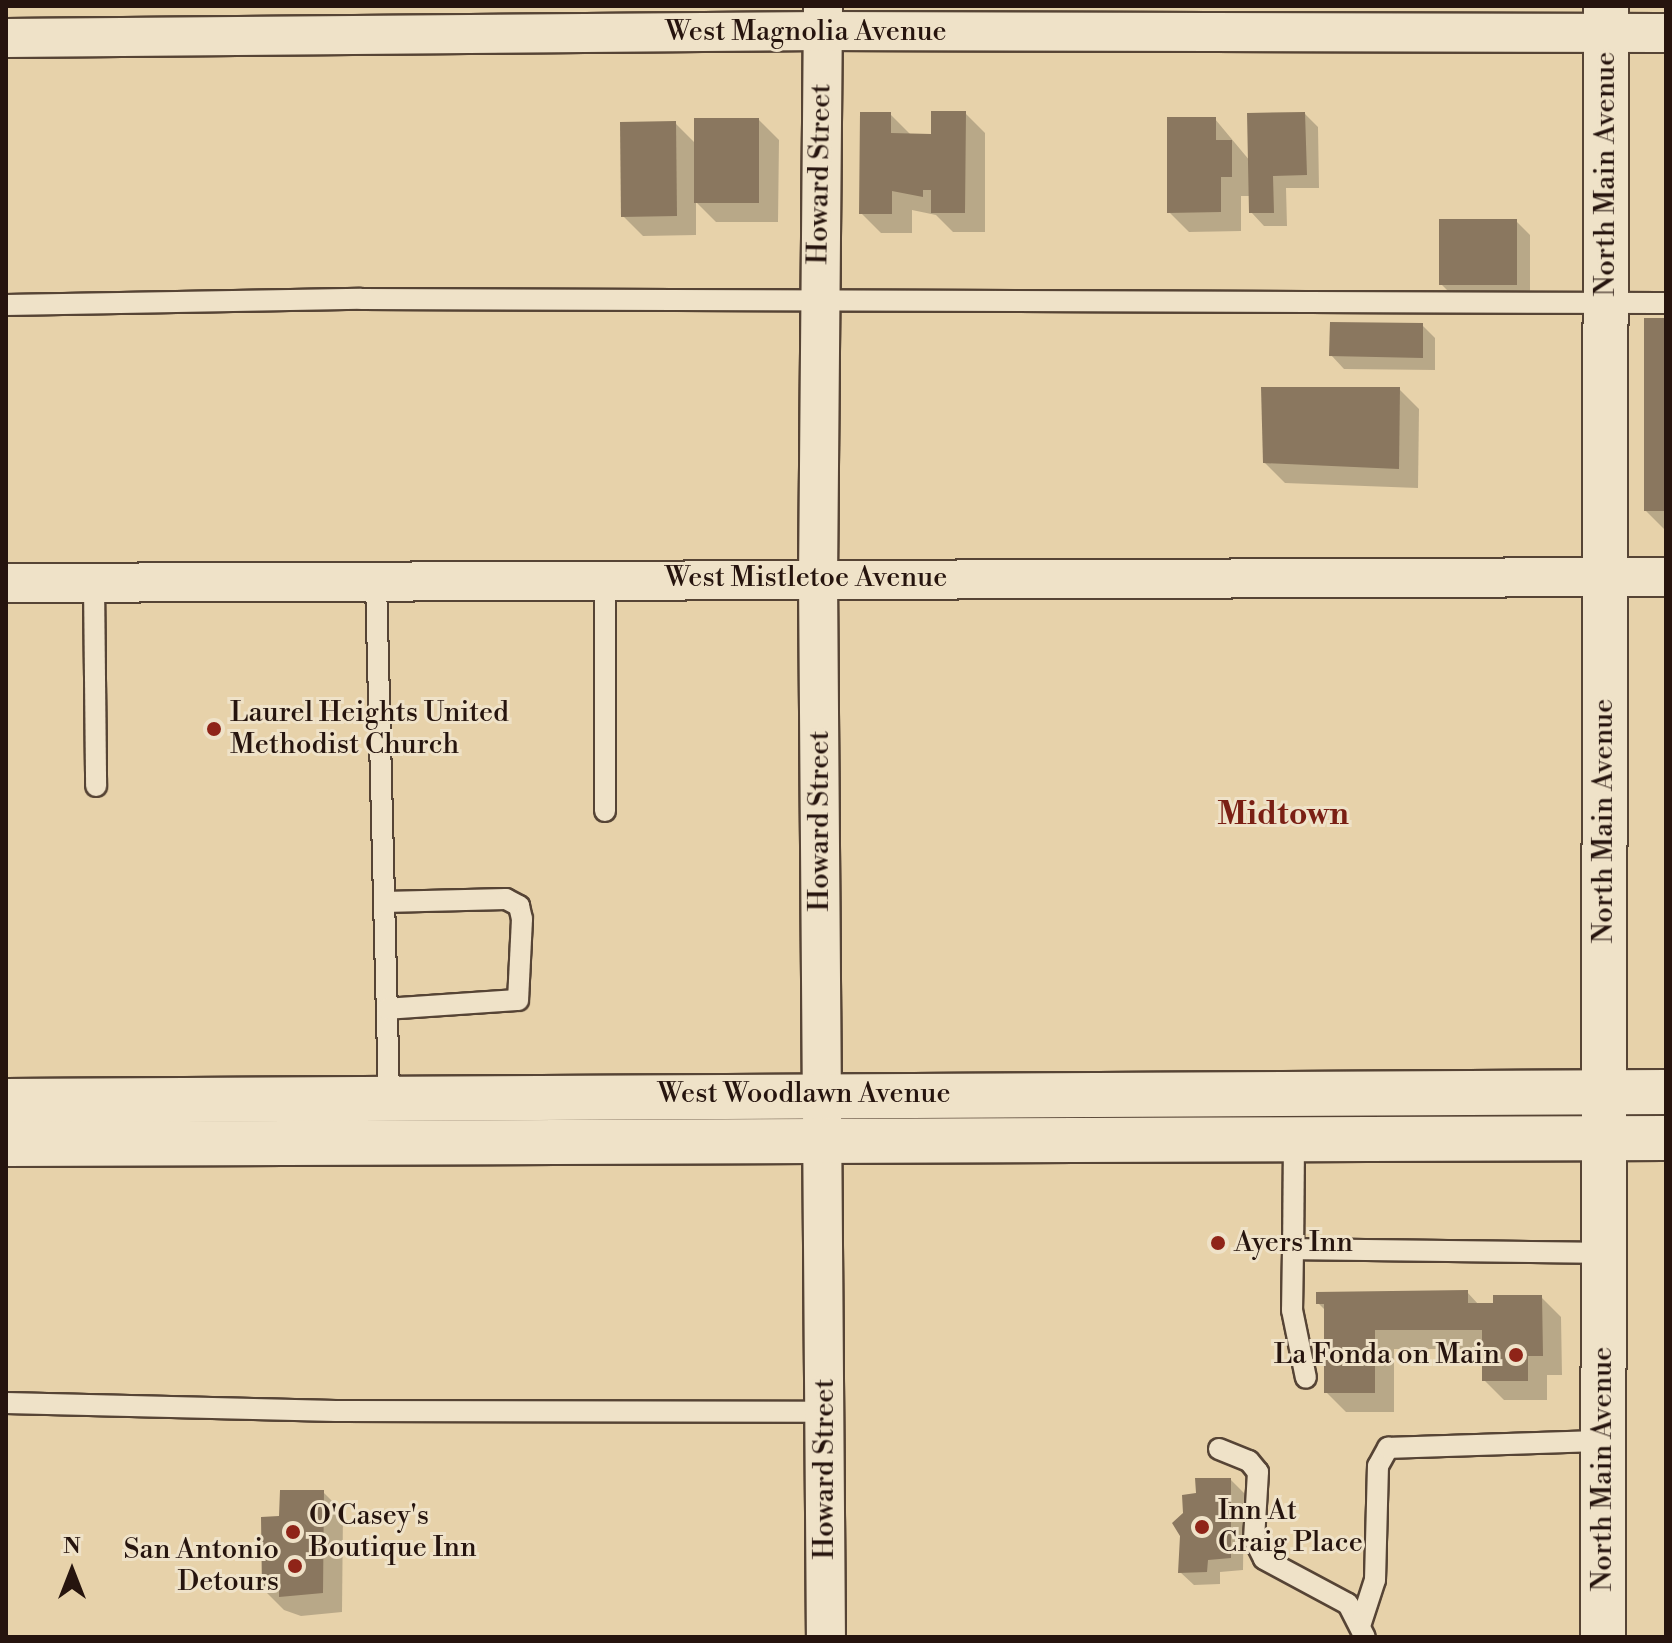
<!DOCTYPE html>
<html>
<head>
<meta charset="utf-8">
<style>
	body { margin:0 }
	#map { position:relative; width:1672px; height:1643px; overflow:hidden; background:#e7d2aa; font-family:"Libre Bodoni",serif }
	div>[style] { position:absolute }
	.shadow>* { inset:0; background:#0003 }
	.building>* { inset:0; background:#8a775f }
	.roads { filter:drop-shadow(2px 0 #564435) drop-shadow(-2px 0 #564435) drop-shadow(0 2px #564435) drop-shadow(0 -2px #564435) }
	.service>* { height:20px; margin:-10px; padding:0 10px; transform-origin:10px; border-radius:10px; background:#efe2c8 }
	.minor>* { height:38px; margin:-19px; padding:0 19px; transform-origin:19px; border-radius:19px; background:#efe2c8 }
	.tertiary>* { height:44px; margin:-22px; padding:0 22px; transform-origin:22px; border-radius:22px; background:#efe2c8 }
	.dots>* { width:22px; height:22px; translate:-50% -50%; box-sizing:border-box; border:4px solid #efe2c8; border-radius:50% }
	span { translate:-50% -50%; white-space:nowrap; text-align:center; line-height:1.15; -webkit-text-stroke:6px #efe2c8; paint-order:stroke }
	.street-label { font-size:28px; color:#26140e }
	.poi-label { font-size:28px; color:#26140e }
	.left { translate:0 -50%; text-align:left }
	.right { translate:-100% -50%; text-align:right }
	.quarter-label { font-size:32px; color:#7a1f14; font-weight:700 }
	.frame { position:absolute; inset:0; border:8px solid #26140e; pointer-events:none }
	.north { position:absolute; left:32px; top:1531px; width:80px; height:80px; -webkit-text-stroke:6px #efe2c8; paint-order:stroke; rotate:0deg; font-size:22px; font-weight:700; line-height:32px; text-align:center; color:#26140e }
	.north::after { content:''; display:block; margin:auto; width:28px; height:36px; background:#26140e; clip-path:polygon(50% 0,100% 100%,50% 72%,0 100%) }
</style>
</head>
<body>
<div id="map">
	<div class="shadow">
		<div style="clip-path:polygon(965px 113px,985px 133px,985px 232px,953px 232px,936px 215px,912px 210px,912px 233px,881px 233px,861px 213px,890px 114px,910px 134px,933px 136px)"></div>
		<div style="clip-path:polygon(1305px 114px,1318px 127px,1319px 188px,1286px 188px,1287px 226px,1264px 226px,1251px 212px,1250px 196px,1241px 196px,1241px 231px,1189px 232px,1169px 212px,1215px 119px,1250px 161px)"></div>
		<div style="clip-path:polygon(759px 120px,779px 140px,778px 222px,716px 222px,696px 202px,696px 235px,643px 236px,623px 216px,675px 123px,696px 144px)"></div>
		<div style="clip-path:polygon(1517px 222px,1530px 235px,1530px 297px,1454px 297px,1441px 284px)"></div>
		<div style="clip-path:polygon(1666px 320px,1666px 531px,1646px 511px)"></div>
		<div style="clip-path:polygon(1422px 325px,1435px 338px,1435px 370px,1344px 369px,1331px 355px)"></div>
		<div style="clip-path:polygon(1399px 389px,1419px 409px,1418px 488px,1285px 483px,1265px 463px)"></div>
		<div style="clip-path:polygon(1467px 1292px,1479px 1305px,1541px 1297px,1561px 1317px,1562px 1375px,1547px 1375px,1547px 1400px,1504px 1400px,1484px 1380px,1484px 1349px,1394px 1349px,1394px 1412px,1346px 1412px,1326px 1392px,1326px 1311px,1318px 1303px)"></div>
		<div style="clip-path:polygon(1231px 1480px,1244px 1493px,1243px 1570px,1220px 1572px,1220px 1584px,1194px 1585px,1180px 1572px,1198px 1495px)"></div>
		<div style="clip-path:polygon(323px 1492px,343px 1512px,342px 1612px,301px 1616px,284px 1610px,264px 1590px,281px 1518px)"></div>
	</div>
	<div class="building">
		<div style="clip-path:polygon(931px 111px,966px 111px,965px 213px,931px 213px,931px 190px,923px 190px,923px 197px,892px 191px,892px 214px,859px 214px,860px 112px,891px 112px,891px 133px,931px 134px)"></div>
		<div style="clip-path:polygon(1305px 112px,1307px 175px,1273px 176px,1274px 213px,1249px 213px,1247px 113px)"></div>
		<div style="clip-path:polygon(1167px 117px,1216px 117px,1216px 140px,1232px 140px,1232px 177px,1221px 177px,1221px 212px,1167px 213px)"></div>
		<div style="clip-path:polygon(694px 118px,759px 118px,759px 203px,694px 203px)"></div>
		<div style="clip-path:polygon(676px 121px,677px 216px,621px 217px,620px 122px)"></div>
		<div style="clip-path:polygon(1439px 219px,1517px 219px,1517px 285px,1439px 285px)"></div>
		<div style="clip-path:polygon(1644px 318px,1666px 318px,1666px 511px,1644px 511px)"></div>
		<div style="clip-path:polygon(1330px 322px,1423px 323px,1423px 358px,1329px 356px)"></div>
		<div style="clip-path:polygon(1261px 387px,1400px 387px,1399px 469px,1263px 463px)"></div>
		<div style="clip-path:polygon(1468px 1290px,1468px 1303px,1493px 1303px,1493px 1295px,1542px 1295px,1543px 1356px,1528px 1356px,1528px 1381px,1482px 1381px,1482px 1330px,1375px 1330px,1375px 1393px,1324px 1393px,1324px 1304px,1316px 1304px,1316px 1292px)"></div>
		<div style="clip-path:polygon(1195px 1478px,1231px 1478px,1231px 1558px,1208px 1560px,1207px 1572px,1178px 1573px,1180px 1536px,1172px 1523px,1183px 1513px,1182px 1495px,1196px 1493px)"></div>
		<div style="clip-path:polygon(280px 1490px,324px 1490px,323px 1593px,279px 1597px,279px 1591px,262px 1591px,261px 1517px,279px 1516px)"></div>
	</div>
	<div class="roads">
		<div class="service">
			<div style="left:6px;top:305px;width:355px;rotate:-1deg"></div>
			<div style="left:361px;top:299px;width:1305px;rotate:0.18deg"></div>
			<div style="left:605px;top:579px;width:232px;rotate:90deg"></div>
			<div style="left:376px;top:582px;width:514px;rotate:88.55deg"></div>
			<div style="left:94px;top:583px;width:203px;rotate:89.4deg"></div>
			<div style="left:384px;top:902px;width:122px;rotate:-1.4deg"></div>
			<div style="left:506px;top:899px;width:15px;rotate:28deg"></div>
			<div style="left:519px;top:906px;width:13px;rotate:77deg"></div>
			<div style="left:522px;top:919px;width:81px;rotate:92.8deg"></div>
			<div style="left:518px;top:1000px;width:131px;rotate:176.1deg"></div>
			<div style="left:1294px;top:1142px;width:107px;rotate:90.5deg"></div>
			<div style="left:1293px;top:1249px;width:310px;rotate:0.7deg"></div>
			<div style="left:1293px;top:1249px;width:61px;rotate:90.9deg"></div>
			<div style="left:1292px;top:1310px;width:69px;rotate:78.4deg"></div>
			<div style="left:6px;top:1403px;width:330px;rotate:1.4deg"></div>
			<div style="left:336px;top:1411px;width:489px;rotate:0.1deg"></div>
			<div style="left:1219px;top:1449px;width:32px;rotate:22deg"></div>
			<div style="left:1249px;top:1461px;width:14px;rotate:51deg"></div>
			<div style="left:1258px;top:1472px;width:67px;rotate:93.4deg"></div>
			<div style="left:1254px;top:1539px;width:22px;rotate:63deg"></div>
			<div style="left:1264px;top:1559px;width:95px;rotate:28.2deg"></div>
			<div style="left:1348px;top:1604px;width:37px;rotate:63deg"></div>
			<div style="left:1361px;top:1623px;width:45px;rotate:-72deg"></div>
			<div style="left:1375px;top:1580px;width:114px;rotate:-88.5deg"></div>
			<div style="left:1378px;top:1466px;width:21px;rotate:-61deg"></div>
			<div style="left:1388px;top:1448px;width:215px;rotate:-1.9deg"></div>
		</div>
		<div class="minor">
			<div style="left:823px;top:8px;width:570px;rotate:90.5deg"></div>
			<div style="left:818px;top:578px;width:1059px;rotate:89.57deg"></div>
			<div style="left:6px;top:38px;width:816px;rotate:-0.49deg"></div>
			<div style="left:822px;top:31px;width:844px;rotate:0.14deg"></div>
			<div style="left:6px;top:583px;width:1660px;rotate:-0.21deg"></div>
		</div>
		<div class="tertiary">
			<div style="left:6px;top:1101px;width:1660px;rotate:-0.31deg"></div>
			<div style="left:6px;top:1144px;width:1660px;rotate:-0.21deg"></div>
			<div style="left:1603px;top:1637px;width:1631px;rotate:-89.89deg"></div>
		</div>
	</div>
	<div class="dots">
		<div style="left:214px;top:729px;background:#8f2418"></div>
		<div style="left:1218px;top:1243px;background:#8f2418"></div>
		<div style="left:1516px;top:1355px;background:#8f2418"></div>
		<div style="left:1202px;top:1527px;background:#8f2418"></div>
		<div style="left:293px;top:1532px;background:#8f2418"></div>
		<div style="left:295px;top:1566px;background:#8f2418"></div>
	</div>
	<div class="street-label">
		<span style="left:806px;top:32px">West Magnolia Avenue</span>
		<span style="left:820px;top:174px;rotate:-89deg">Howard Street</span>
		<span style="left:1606px;top:174px;rotate:-90deg">North Main Avenue</span>
		<span style="left:806px;top:578px">West Mistletoe Avenue</span>
		<span style="left:820px;top:821px;rotate:-90deg">Howard Street</span>
		<span style="left:1604px;top:821px;rotate:-90deg">North Main Avenue</span>
		<span style="left:804px;top:1094px">West Woodlawn Avenue</span>
		<span style="left:825px;top:1469px;rotate:-90deg">Howard Street</span>
		<span style="left:1603px;top:1469px;rotate:-90deg">North Main Avenue</span>
	</div>
	<div class="poi-label">
		<span class="left" style="left:230px;top:729px">Laurel Heights United<br>Methodist Church</span>
		<span class="left" style="left:1234px;top:1243px">Ayers Inn</span>
		<span class="right" style="left:1500px;top:1355px">La Fonda on Main</span>
		<span class="left" style="left:1218px;top:1527px">Inn At<br>Craig Place</span>
		<span class="left" style="left:309px;top:1532px">O'Casey's<br>Boutique Inn</span>
		<span class="right" style="left:279px;top:1566px">San Antonio<br>Detours</span>
	</div>
	<div class="quarter-label">
		<span style="left:1283px;top:814px">Midtown</span>
	</div>
	<div class="frame"></div>
	<div class="north">N</div>
</div>
</body>
</html>
